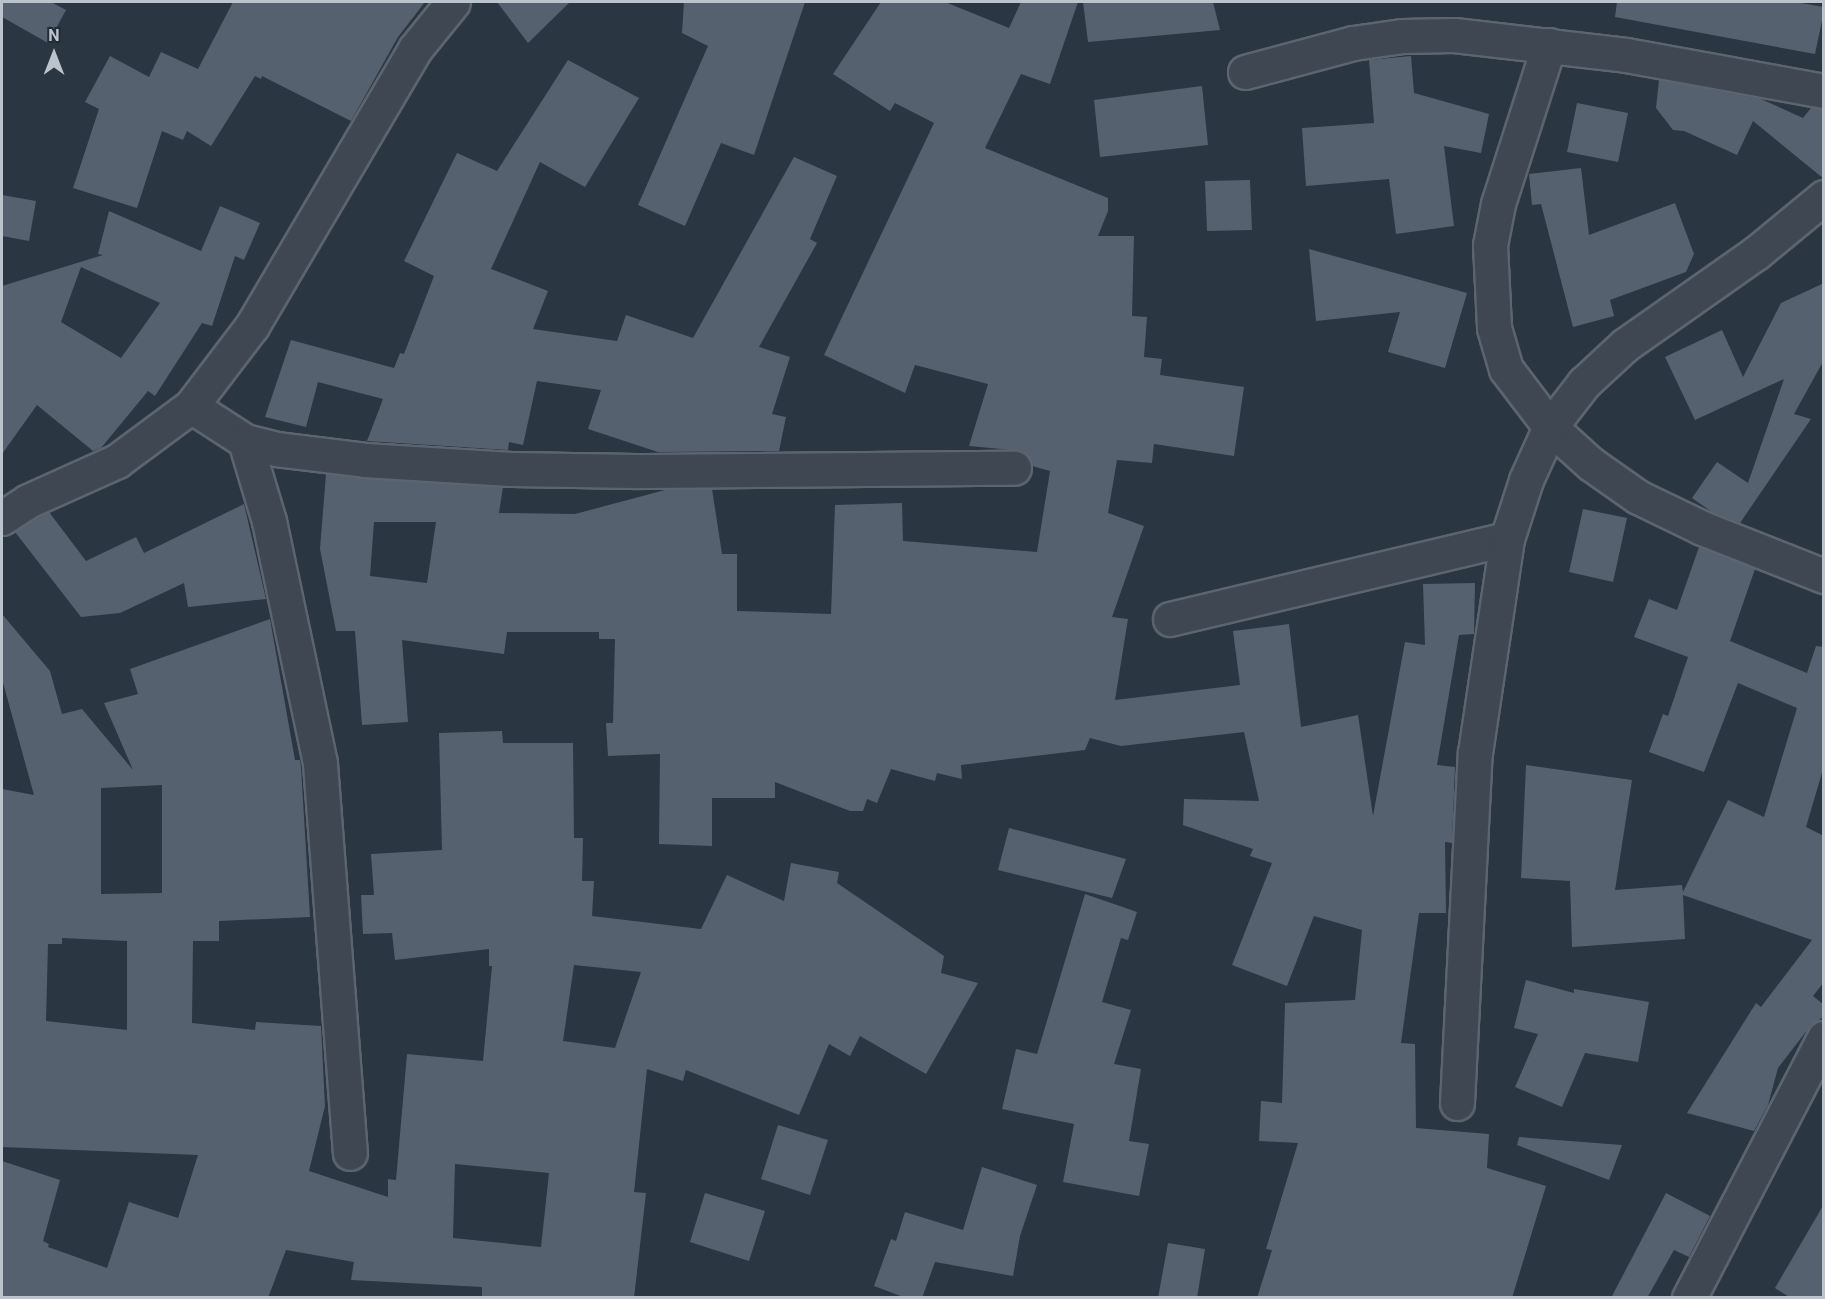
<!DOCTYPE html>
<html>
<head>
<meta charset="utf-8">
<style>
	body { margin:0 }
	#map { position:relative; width:1825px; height:1299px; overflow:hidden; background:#2a3642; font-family:Roboto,sans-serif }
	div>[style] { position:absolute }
	.building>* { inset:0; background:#55616f }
	.roads { filter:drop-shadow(2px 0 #5c656f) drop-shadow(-2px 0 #5c656f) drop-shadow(0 2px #5c656f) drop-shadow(0 -2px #5c656f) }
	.minor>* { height:33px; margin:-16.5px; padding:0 16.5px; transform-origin:16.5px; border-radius:16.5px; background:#3e4752 }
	span { translate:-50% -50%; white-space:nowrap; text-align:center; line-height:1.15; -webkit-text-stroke:4.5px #222c37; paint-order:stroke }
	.frame { position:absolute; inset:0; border:3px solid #bbc3cc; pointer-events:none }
	.north { position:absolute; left:24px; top:24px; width:60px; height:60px; -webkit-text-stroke:4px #222c37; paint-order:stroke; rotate:0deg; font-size:16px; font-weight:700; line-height:24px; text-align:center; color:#bbc3cc }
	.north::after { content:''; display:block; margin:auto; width:21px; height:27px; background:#bbc3cc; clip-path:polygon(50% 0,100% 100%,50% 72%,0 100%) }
</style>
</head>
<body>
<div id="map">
	<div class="building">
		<div style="clip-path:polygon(2px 2px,51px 2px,66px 10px,48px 43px,2px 17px)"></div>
		<div style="clip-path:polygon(233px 2px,425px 2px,398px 37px,351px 121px,262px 76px,261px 79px,255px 76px,211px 146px,187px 131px,183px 140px,162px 131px,137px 208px,73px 188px,99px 109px,85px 102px,110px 56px,149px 77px,161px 52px,198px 69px)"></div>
		<div style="clip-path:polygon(497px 2px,570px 2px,528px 43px)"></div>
		<div style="clip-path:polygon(684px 2px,805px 2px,754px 155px,721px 143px,685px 226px,638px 205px,708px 46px,682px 33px)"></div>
		<div style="clip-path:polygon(evenodd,881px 2px,945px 2px,1009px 28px,1021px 2px,1078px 2px,1050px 84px,1021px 74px,985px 148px,1108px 198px,1108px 211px,1098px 236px,1134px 236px,1132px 316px,1147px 317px,1144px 357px,1162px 359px,1160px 375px,1244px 387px,1234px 456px,1154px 444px,1152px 463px,1117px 460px,1108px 513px,1144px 526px,1112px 617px,1128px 619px,1115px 700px,1240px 685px,1233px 631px,1289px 624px,1301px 727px,1358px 715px,1373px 816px,1405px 642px,1425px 645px,1423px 584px,1475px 583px,1474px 634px,1459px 635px,1437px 765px,1455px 767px,1452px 843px,1445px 842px,1446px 913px,1419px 913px,1401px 1043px,1415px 1044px,1416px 1128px,1489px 1134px,1487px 1168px,1546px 1186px,1512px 1298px,1257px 1298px,1272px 1250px,1266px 1249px,1298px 1143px,1259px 1141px,1261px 1101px,1282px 1103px,1285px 1003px,1355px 1000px,1362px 930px,1314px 916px,1287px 986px,1232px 965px,1272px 863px,1250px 856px,1253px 849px,1183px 825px,1184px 799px,1259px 801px,1244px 732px,1121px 746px,1090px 738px,1085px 750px,961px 765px,962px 779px,937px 773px,935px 781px,891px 769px,877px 803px,867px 799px,863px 811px,850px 811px,775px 782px,775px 798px,712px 798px,712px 846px,659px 844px,660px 754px,608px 756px,606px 723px,613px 723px,615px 639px,599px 639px,599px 632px,507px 632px,504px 654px,402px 640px,408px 722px,362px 725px,355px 631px,336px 631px,320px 549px,326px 474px,503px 487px,499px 513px,575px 514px,665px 490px,712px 489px,722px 554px,737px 554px,737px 611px,831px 614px,835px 505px,902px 503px,903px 541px,1037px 552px,1050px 471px,1032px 466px,1023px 451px,969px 446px,988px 384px,915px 365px,905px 393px,824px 355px,934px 123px,895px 103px,890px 111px,833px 74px,881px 2px,374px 522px,436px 522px,427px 583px,370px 576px,374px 522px)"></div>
		<div style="clip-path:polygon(1083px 2px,1213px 2px,1220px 30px,1088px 42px)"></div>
		<div style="clip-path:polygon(1617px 2px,1795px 2px,1824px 7px,1824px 11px,1815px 54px,1615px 17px)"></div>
		<div style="clip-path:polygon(1411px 56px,1414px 93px,1489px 114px,1481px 153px,1444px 146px,1454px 226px,1396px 234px,1389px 179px,1306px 186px,1302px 128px,1374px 123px,1369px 60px)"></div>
		<div style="clip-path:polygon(568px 60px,639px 98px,585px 187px,540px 162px,491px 269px,548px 291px,533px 329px,617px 341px,626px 315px,693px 338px,794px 157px,837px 176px,810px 239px,817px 243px,759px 347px,790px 357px,772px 414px,786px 417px,779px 451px,658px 452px,588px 429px,601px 390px,537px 381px,523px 445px,509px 442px,508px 450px,367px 441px,383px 399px,318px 382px,306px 427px,265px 417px,291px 340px,394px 368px,400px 353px,404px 354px,434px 276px,404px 261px,457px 153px,497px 171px)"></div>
		<div style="clip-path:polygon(1659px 80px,1761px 99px,1803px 118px,1811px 108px,1824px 109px,1824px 179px,1753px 121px,1737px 155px,1684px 131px,1673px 130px,1656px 108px)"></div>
		<div style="clip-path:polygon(1202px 86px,1208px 145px,1100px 157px,1094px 100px)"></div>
		<div style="clip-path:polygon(1577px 103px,1628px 113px,1618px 162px,1567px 152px)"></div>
		<div style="clip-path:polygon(1581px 168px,1589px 235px,1675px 203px,1694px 254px,1686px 272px,1610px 300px,1614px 316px,1573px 327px,1541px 204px,1532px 205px,1529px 174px)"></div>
		<div style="clip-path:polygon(1250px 180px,1252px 230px,1207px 231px,1205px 181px)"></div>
		<div style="clip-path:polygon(2px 195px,36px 201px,29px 241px,2px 236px)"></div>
		<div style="clip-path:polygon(evenodd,220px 206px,260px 223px,244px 260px,235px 256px,212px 326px,202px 323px,155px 396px,148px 391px,101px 448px,93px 451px,37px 405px,2px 454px,2px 286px,103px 255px,98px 254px,109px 211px,201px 251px,220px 206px,81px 267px,160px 303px,121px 358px,61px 322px,81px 267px)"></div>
		<div style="clip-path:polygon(1309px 249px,1467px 293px,1445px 368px,1388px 352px,1400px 312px,1316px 321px)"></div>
		<div style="clip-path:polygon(1824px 283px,1824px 360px,1794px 414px,1811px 419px,1740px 523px,1712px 512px,1692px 498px,1717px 462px,1748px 483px,1784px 379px,1695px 420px,1665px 357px,1722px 330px,1743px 377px,1781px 303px)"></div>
		<div style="clip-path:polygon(244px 504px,266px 599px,188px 607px,184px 583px,120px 613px,81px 617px,15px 532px,49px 512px,86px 561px,136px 537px,144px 553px)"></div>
		<div style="clip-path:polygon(1583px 509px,1627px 518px,1613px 582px,1569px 572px)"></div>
		<div style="clip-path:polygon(1699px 547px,1755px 569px,1730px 641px,1807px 673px,1816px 646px,1824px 647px,1824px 766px,1806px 827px,1824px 836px,1824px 982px,1813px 996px,1824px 1005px,1824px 1016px,1808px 1029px,1778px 1068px,1768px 1105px,1754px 1131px,1687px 1113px,1756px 1003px,1761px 1007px,1812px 940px,1683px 895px,1685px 939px,1572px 947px,1570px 881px,1521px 878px,1526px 765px,1632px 780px,1615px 890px,1682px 885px,1683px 892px,1728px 800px,1764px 817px,1797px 708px,1738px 683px,1704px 772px,1649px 752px,1663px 714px,1668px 716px,1688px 657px,1634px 637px,1649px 599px,1677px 610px)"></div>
		<div style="clip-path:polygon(evenodd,2px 614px,50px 671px,62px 714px,82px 709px,133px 770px,104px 703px,138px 694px,130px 669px,270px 619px,295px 760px,300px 760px,301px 767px,310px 917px,219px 921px,219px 941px,193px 941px,192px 1023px,255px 1030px,256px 1022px,321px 1026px,325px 1106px,309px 1171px,388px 1197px,388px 1179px,396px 1180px,407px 1054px,483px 1061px,492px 966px,489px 966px,489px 949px,395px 960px,392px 933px,363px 934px,361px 895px,374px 895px,371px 854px,442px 850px,439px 733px,502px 731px,503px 743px,573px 743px,574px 838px,583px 838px,582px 881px,594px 881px,592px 916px,701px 929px,727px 875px,784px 901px,791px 863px,839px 872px,837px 883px,944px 956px,941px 973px,978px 983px,926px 1074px,860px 1036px,850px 1056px,829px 1044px,799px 1115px,686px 1070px,683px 1081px,647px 1069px,634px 1192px,646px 1193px,634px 1298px,482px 1298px,482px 1287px,351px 1280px,354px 1262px,286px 1250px,268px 1298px,2px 1298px,2px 1161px,60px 1180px,43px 1241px,49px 1244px,48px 1247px,107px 1268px,129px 1202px,178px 1218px,198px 1155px,2px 1147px,2px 789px,34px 795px,2px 679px,2px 614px,162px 785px,162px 893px,101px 894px,101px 788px,162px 785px,2px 614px,62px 938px,127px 941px,127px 1030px,46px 1021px,48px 944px,62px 944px,62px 938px,2px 614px,574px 965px,641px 972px,615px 1048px,563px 1041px,574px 965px,2px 614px,455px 1164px,549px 1173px,541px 1247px,453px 1238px,455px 1164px)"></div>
		<div style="clip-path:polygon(1009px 828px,1126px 859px,1112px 898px,998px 870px)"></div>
		<div style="clip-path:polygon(1085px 894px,1137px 912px,1128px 940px,1121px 938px,1102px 1002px,1131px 1010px,1114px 1064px,1141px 1069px,1129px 1141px,1149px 1144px,1139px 1196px,1063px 1182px,1074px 1124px,1002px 1109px,1016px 1049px,1037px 1054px)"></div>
		<div style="clip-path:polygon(1526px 980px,1574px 993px,1574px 989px,1649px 1002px,1638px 1062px,1585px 1053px,1562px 1107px,1515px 1087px,1538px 1034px,1514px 1028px)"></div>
		<div style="clip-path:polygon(778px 1125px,828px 1140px,810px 1195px,761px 1179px)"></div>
		<div style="clip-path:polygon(1519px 1137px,1622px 1145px,1609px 1180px,1517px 1145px)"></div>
		<div style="clip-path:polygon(982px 1167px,1037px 1185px,1020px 1236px,1013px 1276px,935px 1262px,922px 1298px,906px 1298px,874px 1286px,891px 1239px,896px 1241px,905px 1212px,963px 1230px)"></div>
		<div style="clip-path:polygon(705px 1193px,765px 1211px,749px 1261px,690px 1242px)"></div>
		<div style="clip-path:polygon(1666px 1193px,1710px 1216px,1689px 1257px,1674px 1250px,1647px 1298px,1611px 1298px)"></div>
		<div style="clip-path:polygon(1824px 1204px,1824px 1298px,1791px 1298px,1775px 1288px)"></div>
		<div style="clip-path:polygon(1168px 1243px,1205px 1249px,1197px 1298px,1158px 1298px)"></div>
	</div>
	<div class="roads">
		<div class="minor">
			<div style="left:1549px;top:45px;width:167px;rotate:107.8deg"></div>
			<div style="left:1498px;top:204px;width:42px;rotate:101deg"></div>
			<div style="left:1490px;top:245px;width:83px;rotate:87.2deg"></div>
			<div style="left:1494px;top:328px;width:43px;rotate:73.7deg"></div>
			<div style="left:1506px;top:369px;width:73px;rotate:52.8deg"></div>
			<div style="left:1550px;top:427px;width:55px;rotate:42.1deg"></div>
			<div style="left:1591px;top:464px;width:57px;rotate:35.1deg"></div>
			<div style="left:1638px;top:497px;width:71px;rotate:25.8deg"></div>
			<div style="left:1702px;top:528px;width:131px;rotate:21.5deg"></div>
			<div style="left:1245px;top:72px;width:112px;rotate:-15deg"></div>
			<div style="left:1353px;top:43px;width:49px;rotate:-8.1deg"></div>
			<div style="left:1402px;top:36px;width:52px;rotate:-1.1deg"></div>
			<div style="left:1454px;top:35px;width:173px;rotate:6.6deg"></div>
			<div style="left:1626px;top:55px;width:201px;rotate:10.3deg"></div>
			<div style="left:191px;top:406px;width:64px;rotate:32.9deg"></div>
			<div style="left:245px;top:441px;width:32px;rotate:14deg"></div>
			<div style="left:276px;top:449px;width:90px;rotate:7deg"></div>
			<div style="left:365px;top:460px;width:146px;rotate:3.5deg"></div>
			<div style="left:511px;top:469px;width:125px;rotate:0.9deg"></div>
			<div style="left:636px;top:471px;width:378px;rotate:-0.5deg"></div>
			<div style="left:245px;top:441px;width:84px;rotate:73.3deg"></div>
			<div style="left:269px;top:521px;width:248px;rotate:78.1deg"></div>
			<div style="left:320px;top:764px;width:390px;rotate:85.6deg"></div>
			<div style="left:2px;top:518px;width:31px;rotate:-33deg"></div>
			<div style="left:28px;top:501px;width:98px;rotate:-24.2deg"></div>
			<div style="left:117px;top:461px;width:92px;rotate:-36.6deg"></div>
			<div style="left:191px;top:406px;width:101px;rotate:-52.7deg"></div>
			<div style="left:252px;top:326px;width:321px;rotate:-59.5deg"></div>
			<div style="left:415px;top:49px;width:60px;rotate:-51deg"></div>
			<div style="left:1170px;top:619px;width:346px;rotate:-13.4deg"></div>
			<div style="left:1457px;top:1103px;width:350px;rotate:-87.1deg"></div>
			<div style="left:1475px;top:753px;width:216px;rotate:-81.5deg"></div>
			<div style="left:1507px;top:539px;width:62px;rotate:-72.1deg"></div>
			<div style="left:1526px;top:480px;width:58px;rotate:-65.6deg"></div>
			<div style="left:1550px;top:427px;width:56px;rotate:-52.3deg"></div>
			<div style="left:1584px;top:383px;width:56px;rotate:-42.8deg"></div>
			<div style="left:1625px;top:345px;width:160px;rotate:-35.1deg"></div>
			<div style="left:1756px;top:253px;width:88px;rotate:-39.5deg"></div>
			<div style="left:1689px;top:1298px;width:293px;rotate:-62.6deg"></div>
		</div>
	</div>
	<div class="frame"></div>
	<div class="north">N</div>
</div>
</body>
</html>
